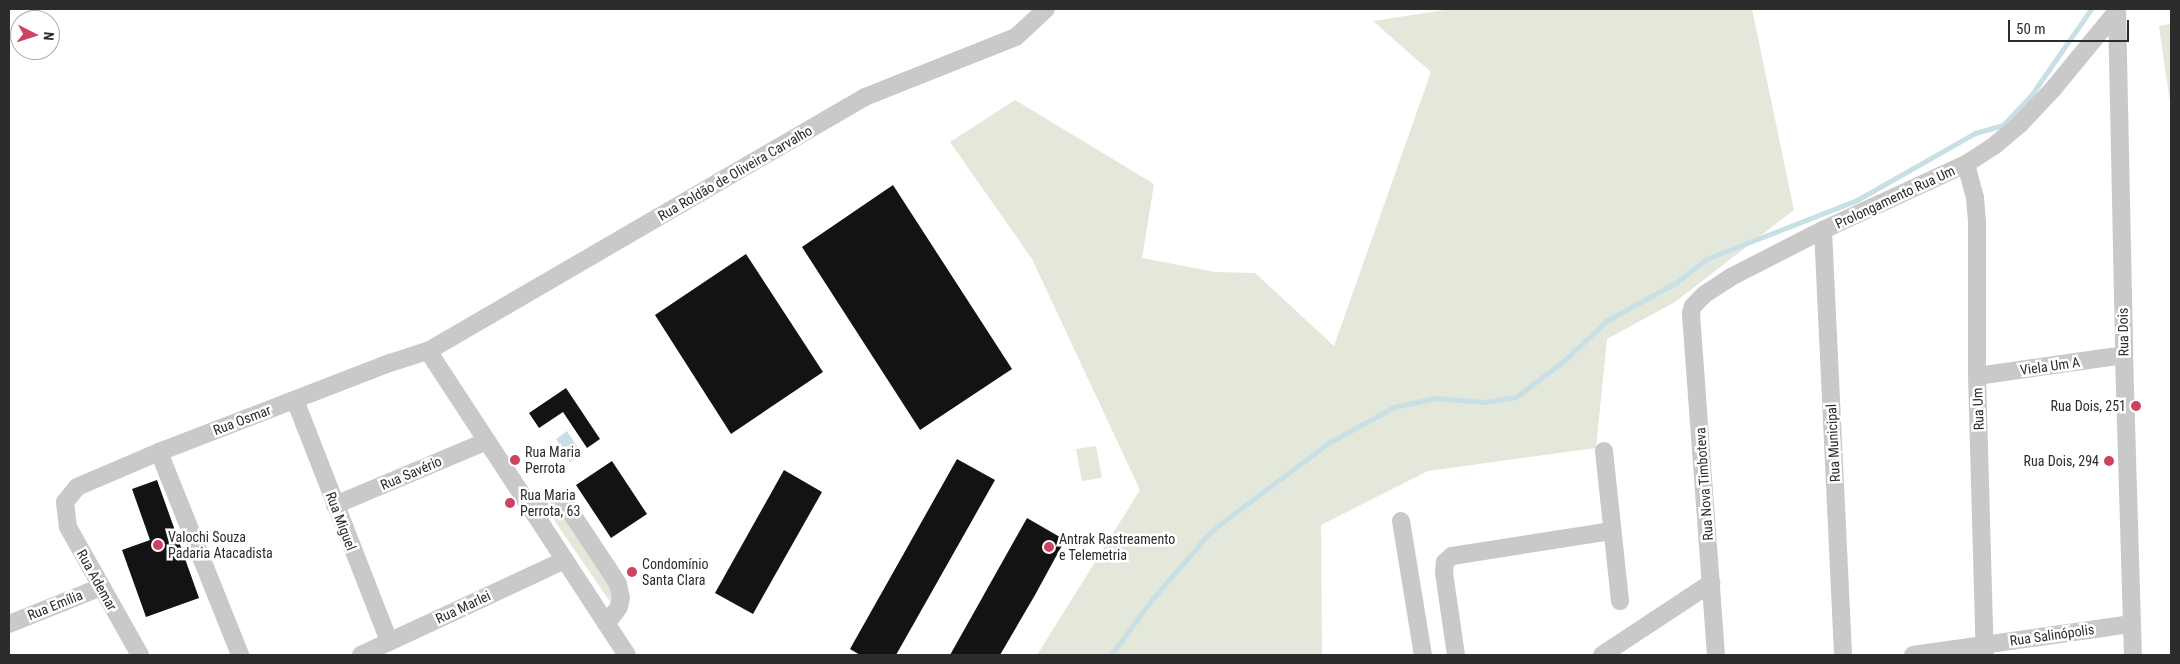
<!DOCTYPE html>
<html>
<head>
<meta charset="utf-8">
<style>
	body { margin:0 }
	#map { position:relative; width:2180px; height:664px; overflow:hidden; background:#fff; font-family:"Roboto Condensed",sans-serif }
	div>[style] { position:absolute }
	.green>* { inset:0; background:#e4e8da }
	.water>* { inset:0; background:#c8dfe6 }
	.stream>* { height:5px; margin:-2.5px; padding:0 2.5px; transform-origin:2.5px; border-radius:2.5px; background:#c8dfe6 }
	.building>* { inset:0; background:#131313 }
	.minor>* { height:18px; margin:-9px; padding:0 9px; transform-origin:9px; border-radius:9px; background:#c9c9c9 }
	.dots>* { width:14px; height:14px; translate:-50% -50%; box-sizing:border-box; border:2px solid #fff; border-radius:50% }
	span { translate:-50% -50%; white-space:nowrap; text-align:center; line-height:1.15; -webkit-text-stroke:5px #fff; paint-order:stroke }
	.street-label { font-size:14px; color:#2c2c2c }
	.poi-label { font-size:14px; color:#2c2c2c }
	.right { translate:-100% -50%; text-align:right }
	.left { translate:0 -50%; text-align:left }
	.frame { position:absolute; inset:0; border:10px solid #2c2c2c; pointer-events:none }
	.north { position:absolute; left:10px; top:10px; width:50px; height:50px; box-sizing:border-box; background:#fff; border:1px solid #ababab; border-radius:50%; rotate:95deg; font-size:14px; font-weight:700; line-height:20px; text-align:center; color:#2c2c2c }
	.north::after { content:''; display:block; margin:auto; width:18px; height:22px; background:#cf4161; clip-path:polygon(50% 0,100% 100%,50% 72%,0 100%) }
	.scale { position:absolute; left:2008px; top:20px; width:121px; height:22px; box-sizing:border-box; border:2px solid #2c2c2c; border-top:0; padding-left:6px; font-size:15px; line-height:18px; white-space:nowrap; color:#2c2c2c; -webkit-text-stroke:4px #fff; paint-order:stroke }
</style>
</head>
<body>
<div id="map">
	<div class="green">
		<div style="clip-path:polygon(1451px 9px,1752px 9px,1794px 210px,1675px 302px,1607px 339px,1596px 448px,1428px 471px,1321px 525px,1322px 655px,1037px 655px,1140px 490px,1032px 259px,950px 142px,1015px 100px,1154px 184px,1142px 258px,1215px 272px,1255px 273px,1334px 346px,1431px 72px,1373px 21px)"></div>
		<div style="clip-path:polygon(2171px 24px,2171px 110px,2159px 26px)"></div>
		<div style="clip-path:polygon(1096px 446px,1102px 478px,1082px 481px,1076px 449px)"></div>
		<div style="clip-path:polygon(545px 507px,557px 508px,616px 588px,613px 606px)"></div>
	</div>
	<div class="water">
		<div style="clip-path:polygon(567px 431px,582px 454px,570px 462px,556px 439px)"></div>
	</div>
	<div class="stream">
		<div style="left:1111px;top:655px;width:64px;rotate:-53.8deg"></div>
		<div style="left:1149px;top:603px;width:87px;rotate:-49.2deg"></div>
		<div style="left:1206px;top:537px;width:18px;rotate:-43deg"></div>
		<div style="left:1219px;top:525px;width:139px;rotate:-36.8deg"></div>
		<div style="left:1330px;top:442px;width:73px;rotate:-28.7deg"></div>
		<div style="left:1394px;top:407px;width:43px;rotate:-12.1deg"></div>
		<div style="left:1436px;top:398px;width:49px;rotate:4.7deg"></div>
		<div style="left:1485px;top:402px;width:31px;rotate:-9deg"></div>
		<div style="left:1516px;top:397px;width:61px;rotate:-37.1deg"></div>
		<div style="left:1565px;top:360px;width:57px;rotate:-43.6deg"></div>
		<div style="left:1606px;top:321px;width:81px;rotate:-28.8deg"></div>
		<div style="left:1677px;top:282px;width:37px;rotate:-38deg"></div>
		<div style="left:1706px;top:259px;width:162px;rotate:-21.3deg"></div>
		<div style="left:1857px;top:200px;width:136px;rotate:-29.6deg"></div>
		<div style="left:1975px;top:133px;width:29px;rotate:-16deg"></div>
		<div style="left:2003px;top:125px;width:42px;rotate:-46.9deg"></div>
		<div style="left:2032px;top:94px;width:103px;rotate:-55.2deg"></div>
	</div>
	<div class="building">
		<div style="clip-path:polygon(893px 185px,1012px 369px,920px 430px,802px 247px)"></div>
		<div style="clip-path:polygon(746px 254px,823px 372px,731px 434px,655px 315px)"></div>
		<div style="clip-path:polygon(566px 388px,600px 439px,587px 448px,563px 412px,539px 428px,529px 413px)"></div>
		<div style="clip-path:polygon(957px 459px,995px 480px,896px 655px,860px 655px,850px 649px)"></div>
		<div style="clip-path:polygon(612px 461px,647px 514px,611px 538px,576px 485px)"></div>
		<div style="clip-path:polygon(784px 470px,822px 492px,753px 614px,715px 593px)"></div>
		<div style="clip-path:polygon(157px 480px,199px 598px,146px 617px,122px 550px,150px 540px,132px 489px)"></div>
		<div style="clip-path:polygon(1027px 518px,1065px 540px,1035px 595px,1000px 655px,950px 655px)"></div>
	</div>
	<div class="minor">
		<div style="left:2117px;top:9px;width:346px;rotate:88.8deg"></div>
		<div style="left:2124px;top:355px;width:300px;rotate:88.3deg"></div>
		<div style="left:1966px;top:164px;width:35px;rotate:75deg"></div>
		<div style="left:1975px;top:198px;width:25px;rotate:85deg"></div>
		<div style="left:1977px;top:223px;width:153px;rotate:90deg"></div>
		<div style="left:1977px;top:376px;width:279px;rotate:88.4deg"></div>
		<div style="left:1823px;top:230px;width:425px;rotate:87.3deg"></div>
		<div style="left:428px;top:351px;width:363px;rotate:56.8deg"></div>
		<div style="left:1977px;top:376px;width:148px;rotate:-8.1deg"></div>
		<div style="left:295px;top:400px;width:259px;rotate:68.7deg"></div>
		<div style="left:1604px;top:451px;width:151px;rotate:83.9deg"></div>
		<div style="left:159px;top:452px;width:219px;rotate:68.2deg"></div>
		<div style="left:335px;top:505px;width:165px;rotate:-22.8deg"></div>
		<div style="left:529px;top:505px;width:19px;rotate:-12deg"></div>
		<div style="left:548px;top:501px;width:18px;rotate:13deg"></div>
		<div style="left:566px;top:505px;width:74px;rotate:56.5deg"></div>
		<div style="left:607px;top:567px;width:20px;rotate:57deg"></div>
		<div style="left:618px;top:584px;width:14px;rotate:78deg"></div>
		<div style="left:621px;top:598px;width:9px;rotate:103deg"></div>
		<div style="left:619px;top:607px;width:21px;rotate:127deg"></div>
		<div style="left:1401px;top:521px;width:136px;rotate:80.7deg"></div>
		<div style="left:9px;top:624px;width:99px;rotate:-21.9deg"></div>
		<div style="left:140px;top:655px;width:147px;rotate:-119.4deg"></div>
		<div style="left:68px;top:527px;width:25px;rotate:-97deg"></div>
		<div style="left:65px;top:502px;width:19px;rotate:-51deg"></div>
		<div style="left:77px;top:487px;width:89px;rotate:-23.1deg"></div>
		<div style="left:159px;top:452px;width:248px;rotate:-21.1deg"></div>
		<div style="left:390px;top:363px;width:40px;rotate:-18deg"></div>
		<div style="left:428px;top:351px;width:505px;rotate:-30.17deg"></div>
		<div style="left:865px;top:97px;width:162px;rotate:-21.7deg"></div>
		<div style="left:1016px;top:37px;width:41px;rotate:-43deg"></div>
		<div style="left:361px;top:655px;width:225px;rotate:-25deg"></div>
		<div style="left:1456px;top:655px;width:83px;rotate:-98.3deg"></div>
		<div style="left:1444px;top:573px;width:11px;rotate:-85deg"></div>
		<div style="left:1445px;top:562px;width:9px;rotate:-41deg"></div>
		<div style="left:1452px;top:556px;width:162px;rotate:-8.9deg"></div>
		<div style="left:1602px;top:655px;width:131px;rotate:-33.4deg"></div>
		<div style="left:1716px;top:655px;width:343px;rotate:-94.2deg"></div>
		<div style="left:1691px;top:313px;width:7px;rotate:-74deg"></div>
		<div style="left:1693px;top:306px;width:17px;rotate:-45deg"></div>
		<div style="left:1705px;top:294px;width:31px;rotate:-33deg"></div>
		<div style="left:1731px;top:277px;width:103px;rotate:-27.1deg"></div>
		<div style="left:1823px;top:230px;width:157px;rotate:-24.8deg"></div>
		<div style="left:1966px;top:164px;width:35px;rotate:-33deg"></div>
		<div style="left:1995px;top:145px;width:33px;rotate:-40deg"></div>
		<div style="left:2020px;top:124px;width:48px;rotate:-46.7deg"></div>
		<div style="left:2053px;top:89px;width:101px;rotate:-50.6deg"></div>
		<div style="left:1913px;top:655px;width:221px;rotate:-8.1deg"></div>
	</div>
	<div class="dots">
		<div style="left:2136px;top:406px;background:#cf4161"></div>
		<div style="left:515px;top:460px;background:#cf4161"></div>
		<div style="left:2109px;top:461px;background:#cf4161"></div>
		<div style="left:510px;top:503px;background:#cf4161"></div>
		<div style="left:158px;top:545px;background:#cf4161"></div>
		<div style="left:1049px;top:547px;background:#cf4161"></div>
		<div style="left:632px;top:572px;background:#cf4161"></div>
	</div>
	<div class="street-label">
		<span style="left:735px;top:173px;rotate:-30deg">Rua Roldão de Oliveira Carvalho</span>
		<span style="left:1895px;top:197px;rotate:-25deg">Prolongamento Rua Um</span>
		<span style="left:2123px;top:332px;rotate:-91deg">Rua Dois</span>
		<span style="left:2050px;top:366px;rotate:-8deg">Viela Um A</span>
		<span style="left:1978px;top:409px;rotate:-92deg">Rua Um</span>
		<span style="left:242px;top:420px;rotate:-21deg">Rua Osmar</span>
		<span style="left:1833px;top:443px;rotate:-93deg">Rua Municipal</span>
		<span style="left:411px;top:473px;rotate:-23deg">Rua Savério</span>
		<span style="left:1704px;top:484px;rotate:-94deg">Rua Nova Timboteva</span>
		<span style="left:341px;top:521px;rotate:69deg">Rua Miguel</span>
		<span style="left:97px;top:580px;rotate:61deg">Rua Ademar</span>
		<span style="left:55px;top:605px;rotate:-22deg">Rua Emília</span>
		<span style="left:463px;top:607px;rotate:-25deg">Rua Marlei</span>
		<span style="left:2052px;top:635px;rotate:-8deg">Rua Salinópolis</span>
	</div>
	<div class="poi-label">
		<span class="right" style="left:2126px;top:406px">Rua Dois, 251</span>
		<span class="left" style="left:525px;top:460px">Rua Maria<br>Perrota</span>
		<span class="right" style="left:2099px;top:461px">Rua Dois, 294</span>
		<span class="left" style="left:520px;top:503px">Rua Maria<br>Perrota, 63</span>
		<span class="left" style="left:168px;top:545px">Valochi Souza<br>Padaria Atacadista</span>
		<span class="left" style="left:1059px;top:547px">Antrak Rastreamento<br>e Telemetria</span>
		<span class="left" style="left:642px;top:572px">Condomínio<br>Santa Clara</span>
	</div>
	<div class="frame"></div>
	<div class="north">N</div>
	<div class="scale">50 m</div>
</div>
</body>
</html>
